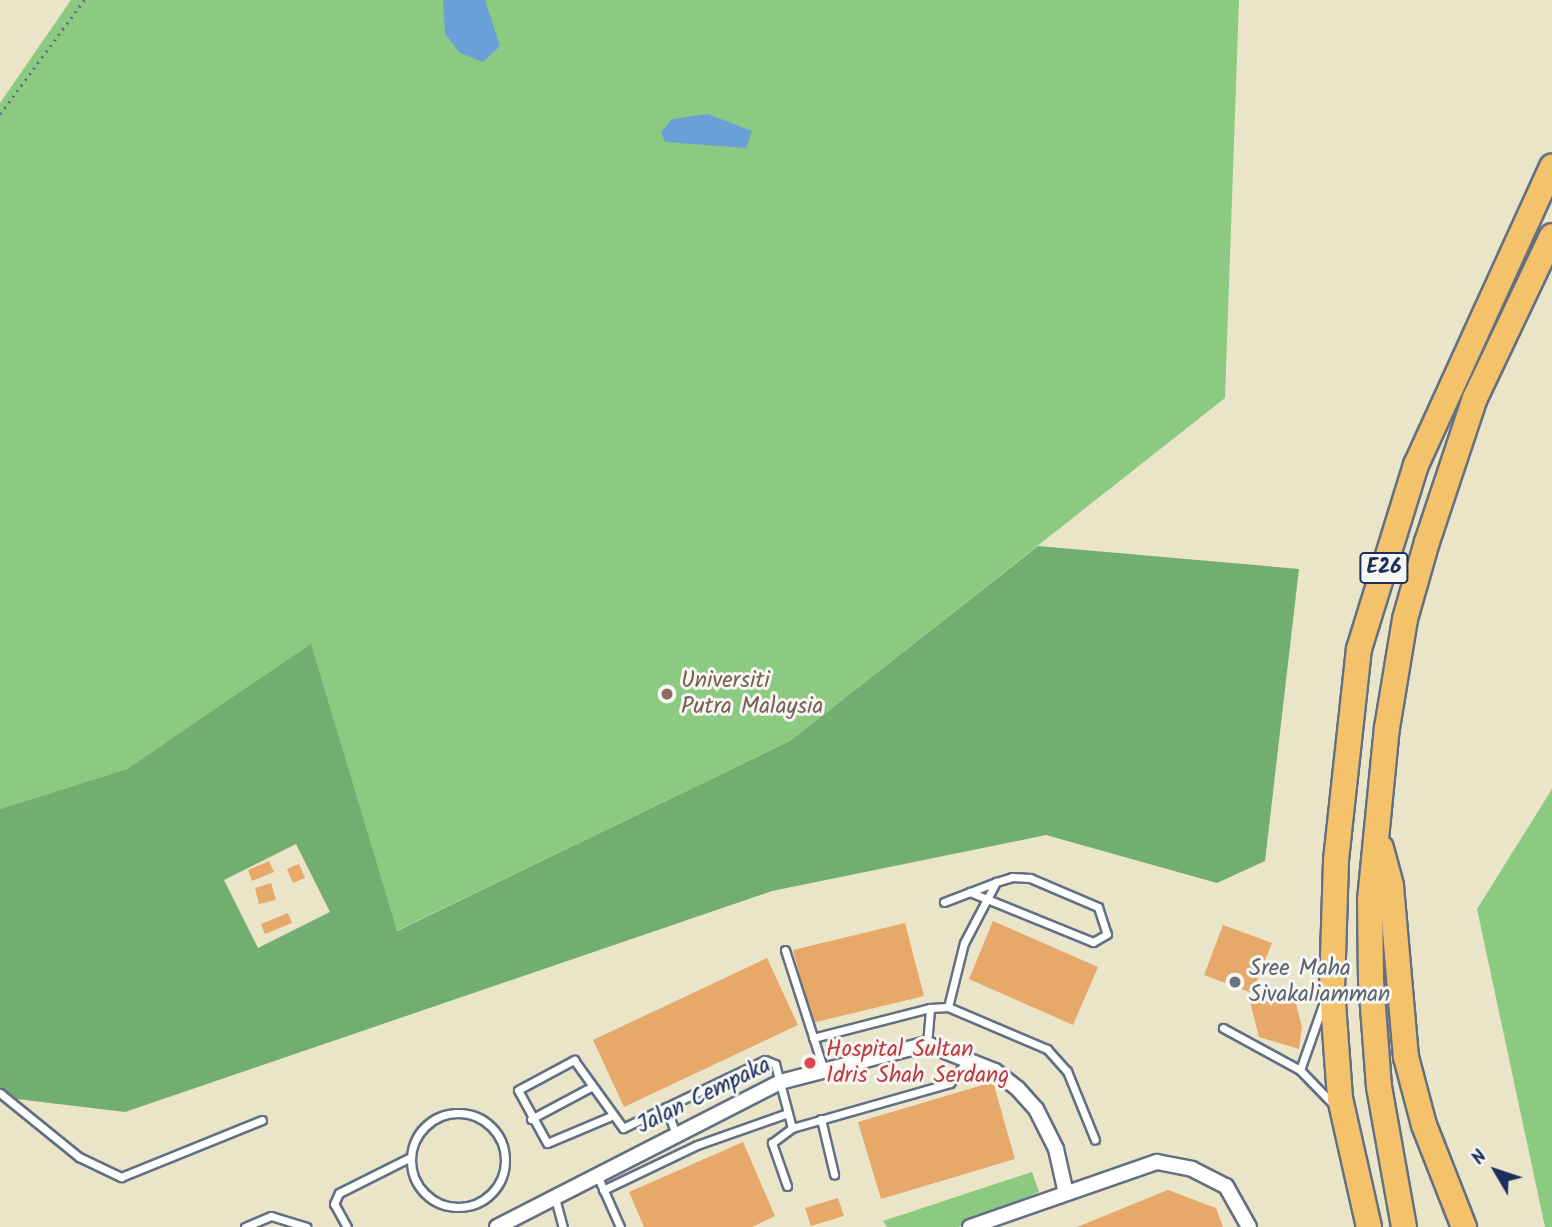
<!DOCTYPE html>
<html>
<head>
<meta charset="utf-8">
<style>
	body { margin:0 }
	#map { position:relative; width:1552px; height:1227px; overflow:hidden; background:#eae5c9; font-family:Kalam,sans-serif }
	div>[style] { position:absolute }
	.green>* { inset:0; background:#8cca81 }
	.forest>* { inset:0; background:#71ae6f }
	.water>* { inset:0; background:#69a0d7 }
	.building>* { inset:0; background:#e6a96a }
	.path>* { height:2.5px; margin-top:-1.25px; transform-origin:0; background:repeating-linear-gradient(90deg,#636f83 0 2px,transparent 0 7px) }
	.roads { filter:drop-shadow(2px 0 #636f83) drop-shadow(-2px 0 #636f83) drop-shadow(0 2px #636f83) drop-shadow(0 -2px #636f83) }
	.service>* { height:7px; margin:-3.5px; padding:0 3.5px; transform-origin:3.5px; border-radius:3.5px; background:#fff }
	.service>.ring { margin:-3.5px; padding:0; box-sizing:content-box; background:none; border:7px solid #fff; border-radius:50% }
	.minor>* { height:14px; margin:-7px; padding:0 7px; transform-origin:7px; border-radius:7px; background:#fff }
	.motorway>* { height:24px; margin:-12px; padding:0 12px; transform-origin:12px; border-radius:12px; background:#f3c26a }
	.dots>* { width:19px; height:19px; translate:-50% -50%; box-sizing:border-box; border:4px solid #f6f6f2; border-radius:50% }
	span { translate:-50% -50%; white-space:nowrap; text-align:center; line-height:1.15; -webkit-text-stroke:6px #f6f6f2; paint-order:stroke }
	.shield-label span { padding:2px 5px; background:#f6f6f2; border:2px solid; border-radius:5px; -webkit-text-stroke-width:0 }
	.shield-label { font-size:21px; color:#1b2f5e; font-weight:700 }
	.education-label { font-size:23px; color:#785e54 }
	.left { translate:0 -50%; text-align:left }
	.worship-label { font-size:23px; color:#5b616d }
	.health-label { font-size:23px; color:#be3a42 }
	.street-label { font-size:23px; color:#1b2f5e }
	.north { position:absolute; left:1461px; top:1136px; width:70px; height:70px; -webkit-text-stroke:5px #f6f6f2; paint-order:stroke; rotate:309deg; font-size:19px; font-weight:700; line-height:28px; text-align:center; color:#1b2f5e }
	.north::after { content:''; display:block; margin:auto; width:24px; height:32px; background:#1b2f5e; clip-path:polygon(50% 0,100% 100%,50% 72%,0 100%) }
</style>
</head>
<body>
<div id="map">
	<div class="green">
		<div style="clip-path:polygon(71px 0,1239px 0,1225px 398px,790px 741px,396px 931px,311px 645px,127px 769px,0 809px,0 103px)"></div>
		<div style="clip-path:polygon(1552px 789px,1552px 1227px,1545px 1227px,1477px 909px)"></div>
		<div style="clip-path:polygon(1032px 1172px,1039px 1192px,958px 1227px,887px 1227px,883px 1221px)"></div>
	</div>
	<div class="forest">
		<div style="clip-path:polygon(evenodd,1038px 546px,1299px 569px,1265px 861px,1217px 883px,1046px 835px,772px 891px,125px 1112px,0 1097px,0 809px,127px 769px,311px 644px,397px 931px,790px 741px,1038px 546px,296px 844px,330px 912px,258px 948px,224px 880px,296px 844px)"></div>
	</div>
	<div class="water">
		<div style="clip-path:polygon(443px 0,485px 0,500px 46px,483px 62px,460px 53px,445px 34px)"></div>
		<div style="clip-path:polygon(708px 114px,752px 131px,746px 148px,665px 142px,661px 132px,672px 119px)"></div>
	</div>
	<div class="building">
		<div style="clip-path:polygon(269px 861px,274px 872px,252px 881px,248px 870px)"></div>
		<div style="clip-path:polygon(299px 864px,305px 878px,293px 883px,287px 869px)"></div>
		<div style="clip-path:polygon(271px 883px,276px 900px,259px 904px,255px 888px)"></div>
		<div style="clip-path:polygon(288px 913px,292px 923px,265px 934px,261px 924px)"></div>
		<div style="clip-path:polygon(993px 921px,1098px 967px,1073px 1025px,969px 979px)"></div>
		<div style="clip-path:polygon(905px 923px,924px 996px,812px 1023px,793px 950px)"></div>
		<div style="clip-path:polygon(1223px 925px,1272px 943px,1252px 993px,1204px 975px)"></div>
		<div style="clip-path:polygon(767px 958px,798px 1025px,624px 1107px,593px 1040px)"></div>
		<div style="clip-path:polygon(1293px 992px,1302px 1027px,1299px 1049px,1259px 1037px,1250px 1002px)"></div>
		<div style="clip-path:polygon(993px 1082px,1015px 1159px,881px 1199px,858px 1122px)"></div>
		<div style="clip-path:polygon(743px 1142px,775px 1216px,752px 1227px,644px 1227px,629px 1192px)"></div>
		<div style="clip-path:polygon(1168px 1190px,1216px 1208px,1223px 1227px,1077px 1227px)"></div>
		<div style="clip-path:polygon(838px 1198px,844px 1216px,811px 1226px,805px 1208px)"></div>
	</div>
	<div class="path">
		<div style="left:0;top:114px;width:142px;rotate:-53.6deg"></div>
	</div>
	<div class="roads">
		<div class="service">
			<div style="left:944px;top:902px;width:56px;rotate:-21deg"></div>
			<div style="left:996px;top:882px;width:17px;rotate:-17deg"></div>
			<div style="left:1012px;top:877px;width:18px;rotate:3deg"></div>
			<div style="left:1030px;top:878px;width:74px;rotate:23.1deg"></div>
			<div style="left:1098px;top:907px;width:28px;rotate:72deg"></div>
			<div style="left:1107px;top:934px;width:16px;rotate:150deg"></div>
			<div style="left:1093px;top:942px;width:133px;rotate:-157.9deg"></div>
			<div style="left:785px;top:950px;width:124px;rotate:72.1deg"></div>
			<div style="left:948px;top:1007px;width:66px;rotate:-76deg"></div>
			<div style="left:964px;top:943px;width:69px;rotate:-62.3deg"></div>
			<div style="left:1223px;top:1028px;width:88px;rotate:28.6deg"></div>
			<div style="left:1300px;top:1070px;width:47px;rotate:45.9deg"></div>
			<div style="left:813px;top:1038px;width:121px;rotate:-14.4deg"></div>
			<div style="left:927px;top:1044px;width:36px;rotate:-85deg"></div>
			<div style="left:930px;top:1008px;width:18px;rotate:-3deg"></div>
			<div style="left:948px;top:1007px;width:108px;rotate:23deg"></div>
			<div style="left:1047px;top:1049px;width:30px;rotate:48deg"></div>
			<div style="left:1067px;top:1071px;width:74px;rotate:67.9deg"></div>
			<div style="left:1300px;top:1070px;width:75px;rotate:-70.6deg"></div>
			<div style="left:0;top:1093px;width:102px;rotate:39deg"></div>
			<div style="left:79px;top:1157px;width:47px;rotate:25.5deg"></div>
			<div style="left:121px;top:1177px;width:152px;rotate:-22deg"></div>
			<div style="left:666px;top:1107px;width:30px;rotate:70deg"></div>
			<div class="ring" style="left:411px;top:1113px;width:87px;height:87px"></div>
			<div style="left:609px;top:1117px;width:67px;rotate:157.2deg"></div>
			<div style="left:547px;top:1143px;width:60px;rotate:-118.7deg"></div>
			<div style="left:518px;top:1090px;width:64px;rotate:-28.2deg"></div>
			<div style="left:574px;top:1060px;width:84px;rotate:54.2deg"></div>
			<div style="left:623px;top:1128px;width:157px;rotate:-25.6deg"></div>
			<div style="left:765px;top:1060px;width:11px;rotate:22deg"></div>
			<div style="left:775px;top:1064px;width:66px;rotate:75.1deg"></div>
			<div style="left:792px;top:1128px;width:164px;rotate:-15.9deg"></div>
			<div style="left:950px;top:1083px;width:29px;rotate:-52deg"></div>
			<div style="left:531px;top:1119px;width:68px;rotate:-28.1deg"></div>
			<div style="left:821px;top:1119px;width:57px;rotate:76.7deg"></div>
			<div style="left:597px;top:1175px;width:57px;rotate:66.1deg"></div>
			<div style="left:787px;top:1186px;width:46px;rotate:-109.2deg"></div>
			<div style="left:772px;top:1143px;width:25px;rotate:-37deg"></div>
			<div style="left:603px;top:1190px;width:104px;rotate:-25.6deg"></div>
			<div style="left:697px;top:1145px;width:96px;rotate:-19.4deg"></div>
			<div style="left:555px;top:1198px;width:30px;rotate:75deg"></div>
			<div style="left:245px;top:1227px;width:28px;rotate:-23deg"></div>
			<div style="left:271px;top:1216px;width:37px;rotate:17deg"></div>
			<div style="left:347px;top:1227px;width:26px;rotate:-119deg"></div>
			<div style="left:334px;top:1204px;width:12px;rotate:-66deg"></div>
			<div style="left:339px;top:1193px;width:80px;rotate:-26.6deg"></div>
		</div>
		<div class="minor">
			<div style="left:497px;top:1227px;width:318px;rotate:-27.1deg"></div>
			<div style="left:780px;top:1082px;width:152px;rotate:-14.5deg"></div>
			<div style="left:927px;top:1044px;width:73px;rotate:21.7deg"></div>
			<div style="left:995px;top:1071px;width:29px;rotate:38deg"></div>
			<div style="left:1018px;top:1089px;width:27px;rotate:48deg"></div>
			<div style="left:1036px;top:1109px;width:45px;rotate:63.4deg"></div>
			<div style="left:1056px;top:1149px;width:41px;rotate:77.3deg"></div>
			<div style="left:970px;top:1227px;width:198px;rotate:-19.2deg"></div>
			<div style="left:1157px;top:1162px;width:36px;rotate:11deg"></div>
			<div style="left:1192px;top:1169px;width:38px;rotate:27deg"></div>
			<div style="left:1226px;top:1186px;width:47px;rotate:60.7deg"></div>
		</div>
		<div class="motorway">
			<div style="left:1381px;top:848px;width:39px;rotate:75deg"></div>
			<div style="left:1391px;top:886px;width:172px;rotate:85deg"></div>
			<div style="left:1406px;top:1057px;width:70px;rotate:75.2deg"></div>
			<div style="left:1424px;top:1125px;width:110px;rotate:68.6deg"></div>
			<div style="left:1369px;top:1227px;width:132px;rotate:-102.7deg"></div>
			<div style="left:1340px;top:1098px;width:109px;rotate:-94.2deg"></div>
			<div style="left:1332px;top:989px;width:129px;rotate:-88.2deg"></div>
			<div style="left:1336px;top:860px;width:212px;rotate:-83.8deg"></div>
			<div style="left:1359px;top:649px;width:193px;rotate:-72.8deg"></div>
			<div style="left:1416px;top:465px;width:328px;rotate:-65.5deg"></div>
			<div style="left:1404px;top:1227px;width:142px;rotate:-100.1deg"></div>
			<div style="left:1379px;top:1087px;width:107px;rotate:-94.3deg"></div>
			<div style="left:1371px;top:980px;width:80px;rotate:-90.7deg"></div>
			<div style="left:1370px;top:900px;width:173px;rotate:-84.4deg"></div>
			<div style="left:1387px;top:728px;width:110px;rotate:-80.6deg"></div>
			<div style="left:1405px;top:619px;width:80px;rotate:-74.1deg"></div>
			<div style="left:1427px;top:542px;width:152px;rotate:-71.6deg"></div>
			<div style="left:1475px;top:398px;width:179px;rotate:-64.6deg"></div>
		</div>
	</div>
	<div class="dots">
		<div style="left:667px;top:694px;background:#8d6e63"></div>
		<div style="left:1235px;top:982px;background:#6b7280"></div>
		<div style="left:810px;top:1063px;background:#e0444e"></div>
	</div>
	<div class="shield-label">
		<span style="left:1384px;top:568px">E26</span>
	</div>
	<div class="education-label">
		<span class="left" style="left:681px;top:694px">Universiti<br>Putra Malaysia</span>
	</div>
	<div class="worship-label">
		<span class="left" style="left:1249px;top:982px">Sree Maha<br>Sivakaliamman</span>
	</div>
	<div class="health-label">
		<span class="left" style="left:826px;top:1063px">Hospital Sultan<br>Idris Shah Serdang</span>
	</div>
	<div class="street-label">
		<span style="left:704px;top:1096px;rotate:-26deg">Jalan Cempaka</span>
	</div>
	<div class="north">N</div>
</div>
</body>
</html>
